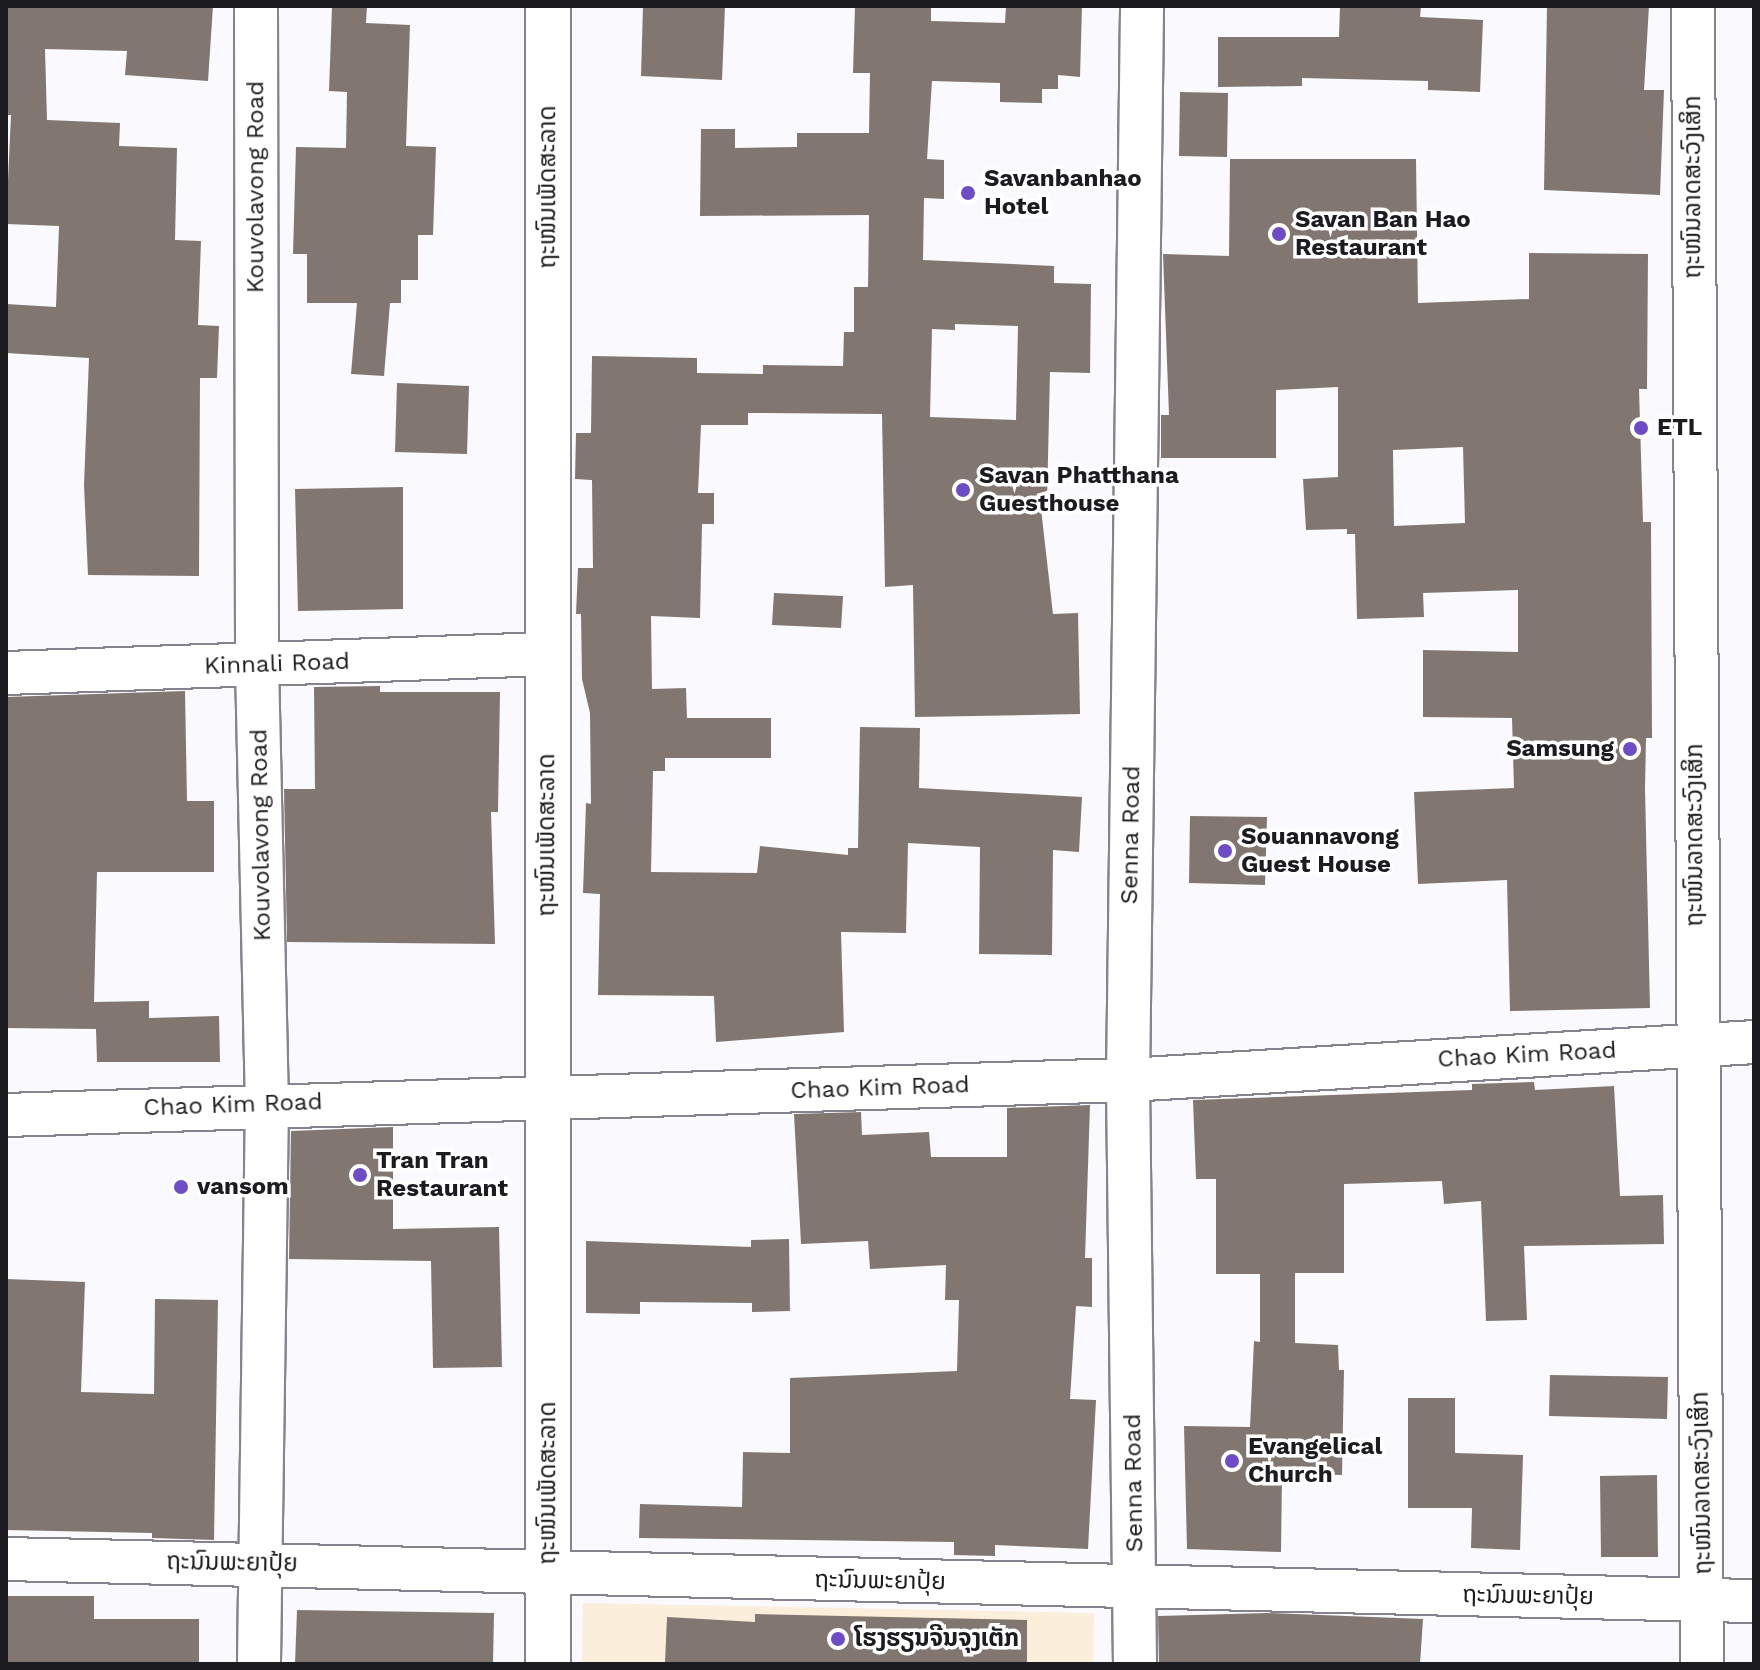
<!DOCTYPE html>
<html>
<head>
<meta charset="utf-8">
<style>
	body { margin:0 }
	#map { position:relative; width:1760px; height:1670px; overflow:hidden; background:#faf9fd; font-family:"Work Sans","Noto Sans Lao",sans-serif }
	div>[style] { position:absolute }
	.education>* { inset:0; background:#fbeeda }
	.building>* { inset:0; background:#817770 }
	.roads { filter:drop-shadow(2px 0 #87838e) drop-shadow(-2px 0 #87838e) drop-shadow(0 2px #87838e) drop-shadow(0 -2px #87838e) }
	.minor>* { height:42px; margin:-21px; padding:0 21px; transform-origin:21px; border-radius:21px; background:#fff }
	.major>* { height:44px; margin:-22px; padding:0 22px; transform-origin:22px; border-radius:22px; background:#fff }
	.dots>* { width:22px; height:22px; translate:-50% -50%; box-sizing:border-box; border:4px solid #fff; border-radius:50% }
	span { translate:-50% -50%; white-space:nowrap; text-align:center; line-height:1.15; -webkit-text-stroke:7px #fff; paint-order:stroke }
	.poi-label { font-size:24px; color:#1c1b1f; font-weight:700 }
	.left { translate:0 -50%; text-align:left }
	.right { translate:-100% -50%; text-align:right }
	.street-label { font-size:24px; color:#1c1b1f }
	.frame { position:absolute; inset:0; border:8px solid #1c1b1f; pointer-events:none }
</style>
</head>
<body>
<div id="map">
	<div class="education">
		<div style="clip-path:polygon(583px 1603px,1094px 1613px,1093px 1664px,582px 1664px)"></div>
	</div>
	<div class="building">
		<div style="clip-path:polygon(6px 6px,213px 6px,208px 81px,125px 75px,127px 51px,45px 49px,47px 120px,120px 123px,119px 146px,177px 148px,175px 240px,201px 241px,198px 325px,219px 326px,217px 378px,200px 378px,199px 576px,88px 575px,84px 485px,89px 358px,6px 353px,6px 304px,56px 307px,59px 226px,6px 224px,11px 115px,6px 115px)"></div>
		<div style="clip-path:polygon(332px 6px,367px 6px,366px 23px,410px 25px,406px 146px,436px 147px,433px 235px,418px 235px,418px 280px,401px 280px,401px 303px,390px 303px,384px 376px,351px 374px,357px 303px,307px 303px,307px 254px,293px 254px,296px 147px,346px 148px,347px 92px,329px 91px)"></div>
		<div style="clip-path:polygon(643px 6px,725px 6px,722px 80px,641px 76px)"></div>
		<div style="clip-path:polygon(evenodd,855px 6px,931px 6px,931px 21px,1005px 23px,1006px 6px,1082px 6px,1080px 77px,1058px 75px,1058px 89px,1042px 89px,1042px 103px,1000px 102px,1000px 83px,932px 81px,927px 159px,944px 160px,944px 199px,924px 198px,923px 260px,1054px 266px,1054px 283px,1091px 284px,1090px 373px,1050px 372px,1047px 501px,1040px 500px,1053px 614px,1078px 613px,1080px 714px,915px 717px,913px 585px,885px 587px,882px 414px,748px 413px,748px 425px,701px 425px,698px 493px,714px 493px,714px 524px,702px 524px,700px 618px,651px 616px,652px 689px,686px 688px,687px 718px,771px 718px,771px 758px,665px 758px,665px 771px,653px 771px,651px 872px,757px 873px,760px 846px,848px 855px,848px 848px,858px 848px,860px 727px,920px 728px,919px 788px,1082px 797px,1079px 852px,1053px 850px,1052px 955px,979px 954px,980px 847px,908px 843px,906px 933px,841px 932px,844px 1032px,716px 1042px,714px 996px,598px 995px,600px 894px,583px 893px,586px 803px,591px 804px,590px 713px,582px 679px,581px 614px,576px 614px,578px 568px,593px 568px,592px 480px,575px 479px,576px 433px,591px 433px,592px 356px,697px 358px,697px 373px,763px 374px,763px 365px,843px 366px,844px 332px,854px 332px,854px 287px,868px 287px,869px 215px,700px 216px,701px 129px,735px 129px,735px 148px,797px 147px,797px 133px,869px 133px,870px 73px,853px 73px,855px 6px,955px 324px,1018px 326px,1016px 420px,930px 417px,932px 329px,955px 330px,955px 324px)"></div>
		<div style="clip-path:polygon(1340px 6px,1421px 6px,1420px 17px,1483px 20px,1480px 92px,1428px 90px,1428px 81px,1302px 78px,1302px 86px,1218px 87px,1218px 37px,1339px 37px)"></div>
		<div style="clip-path:polygon(1547px 6px,1649px 6px,1644px 90px,1664px 90px,1660px 195px,1544px 190px)"></div>
		<div style="clip-path:polygon(1180px 92px,1228px 93px,1227px 157px,1179px 156px)"></div>
		<div style="clip-path:polygon(evenodd,1230px 159px,1416px 159px,1418px 303px,1529px 299px,1529px 253px,1648px 254px,1647px 389px,1639px 389px,1643px 522px,1651px 522px,1652px 738px,1646px 738px,1645px 789px,1650px 1008px,1510px 1011px,1507px 880px,1418px 884px,1414px 792px,1514px 788px,1512px 718px,1423px 717px,1423px 650px,1518px 652px,1518px 590px,1423px 593px,1424px 617px,1357px 619px,1355px 534px,1347px 534px,1347px 529px,1306px 530px,1303px 479px,1338px 477px,1338px 387px,1276px 390px,1276px 458px,1161px 458px,1161px 415px,1169px 415px,1163px 254px,1229px 256px,1230px 159px,1463px 447px,1465px 523px,1394px 526px,1393px 450px,1463px 447px)"></div>
		<div style="clip-path:polygon(397px 383px,469px 386px,467px 454px,395px 452px)"></div>
		<div style="clip-path:polygon(403px 487px,403px 609px,298px 611px,295px 489px)"></div>
		<div style="clip-path:polygon(774px 593px,843px 596px,841px 628px,772px 625px)"></div>
		<div style="clip-path:polygon(380px 686px,380px 692px,500px 692px,498px 812px,491px 812px,495px 944px,287px 942px,284px 789px,315px 789px,314px 687px)"></div>
		<div style="clip-path:polygon(185px 691px,187px 801px,214px 801px,214px 872px,97px 872px,94px 1002px,149px 1001px,149px 1018px,219px 1016px,220px 1062px,97px 1062px,96px 1029px,6px 1028px,6px 697px)"></div>
		<div style="clip-path:polygon(1190px 816px,1267px 817px,1265px 885px,1189px 883px)"></div>
		<div style="clip-path:polygon(1534px 1082px,1535px 1090px,1614px 1086px,1620px 1196px,1663px 1195px,1664px 1244px,1524px 1246px,1527px 1320px,1486px 1321px,1481px 1201px,1444px 1204px,1442px 1181px,1344px 1184px,1344px 1273px,1295px 1273px,1295px 1343px,1338px 1345px,1339px 1370px,1344px 1370px,1342px 1475px,1282px 1474px,1281px 1552px,1187px 1549px,1184px 1426px,1250px 1427px,1254px 1341px,1260px 1342px,1260px 1274px,1216px 1274px,1216px 1179px,1196px 1179px,1193px 1100px,1472px 1090px,1472px 1084px)"></div>
		<div style="clip-path:polygon(1090px 1105px,1085px 1258px,1092px 1258px,1092px 1307px,1076px 1306px,1070px 1399px,1096px 1400px,1088px 1549px,995px 1545px,995px 1556px,954px 1555px,954px 1542px,639px 1538px,640px 1504px,742px 1507px,743px 1452px,790px 1453px,790px 1378px,957px 1371px,959px 1300px,945px 1300px,946px 1265px,870px 1269px,868px 1241px,801px 1244px,794px 1114px,861px 1112px,862px 1135px,929px 1132px,931px 1157px,1007px 1157px,1007px 1108px)"></div>
		<div style="clip-path:polygon(393px 1127px,393px 1229px,499px 1227px,502px 1367px,433px 1368px,431px 1261px,289px 1259px,291px 1131px)"></div>
		<div style="clip-path:polygon(789px 1239px,790px 1311px,752px 1312px,752px 1303px,640px 1302px,640px 1314px,586px 1313px,586px 1241px,751px 1247px,751px 1240px)"></div>
		<div style="clip-path:polygon(6px 1279px,85px 1282px,81px 1392px,154px 1394px,155px 1299px,218px 1300px,214px 1540px,152px 1538px,152px 1533px,6px 1530px)"></div>
		<div style="clip-path:polygon(1550px 1375px,1668px 1377px,1667px 1419px,1549px 1416px)"></div>
		<div style="clip-path:polygon(1408px 1398px,1455px 1398px,1455px 1453px,1523px 1455px,1520px 1550px,1471px 1548px,1472px 1508px,1408px 1508px)"></div>
		<div style="clip-path:polygon(1657px 1475px,1658px 1557px,1601px 1557px,1600px 1476px)"></div>
		<div style="clip-path:polygon(6px 1596px,94px 1596px,94px 1619px,199px 1619px,199px 1664px,6px 1662px)"></div>
		<div style="clip-path:polygon(297px 1610px,494px 1613px,493px 1664px,295px 1664px)"></div>
		<div style="clip-path:polygon(1268px 1613px,1423px 1619px,1420px 1664px,1159px 1663px,1158px 1616px)"></div>
		<div style="clip-path:polygon(755px 1614px,1027px 1620px,1027px 1664px,665px 1662px,667px 1617px,755px 1622px)"></div>
	</div>
	<div class="roads">
		<div class="minor">
			<div style="left:256px;top:6px;width:659px;rotate:89.91deg"></div>
			<div style="left:257px;top:665px;width:437px;rotate:88.7deg"></div>
			<div style="left:267px;top:1102px;width:562px;rotate:90.82deg"></div>
			<div style="left:1693px;top:6px;width:1658px;rotate:89.69deg"></div>
			<div style="left:6px;top:673px;width:541px;rotate:-2.01deg"></div>
			<div style="left:6px;top:1115px;width:1123px;rotate:-1.79deg"></div>
			<div style="left:1128px;top:1080px;width:627px;rotate:-3.47deg"></div>
			<div style="left:6px;top:1559px;width:1749px;rotate:1.38deg"></div>
			<div style="left:1135px;top:1664px;width:584px;rotate:-90.69deg"></div>
			<div style="left:1128px;top:1080px;width:1074px;rotate:-89.25deg"></div>
		</div>
		<div class="major">
			<div style="left:548px;top:6px;width:1658px;rotate:90deg"></div>
		</div>
	</div>
	<div class="dots">
		<div style="left:968px;top:193px;background:#6e4cc5"></div>
		<div style="left:1279px;top:234px;background:#6e4cc5"></div>
		<div style="left:1641px;top:428px;background:#6e4cc5"></div>
		<div style="left:963px;top:490px;background:#6e4cc5"></div>
		<div style="left:1630px;top:749px;background:#6e4cc5"></div>
		<div style="left:1225px;top:851px;background:#6e4cc5"></div>
		<div style="left:360px;top:1175px;background:#6e4cc5"></div>
		<div style="left:181px;top:1187px;background:#6e4cc5"></div>
		<div style="left:1232px;top:1461px;background:#6e4cc5"></div>
		<div style="left:838px;top:1639px;background:#6e4cc5"></div>
	</div>
	<div class="poi-label">
		<span class="left" style="left:984px;top:193px">Savanbanhao<br>Hotel</span>
		<span class="left" style="left:1295px;top:234px">Savan Ban Hao<br>Restaurant</span>
		<span class="left" style="left:1657px;top:428px">ETL</span>
		<span class="left" style="left:979px;top:490px">Savan Phatthana<br>Guesthouse</span>
		<span class="right" style="left:1614px;top:749px">Samsung</span>
		<span class="left" style="left:1241px;top:851px">Souannavong<br>Guest House</span>
		<span class="left" style="left:376px;top:1175px">Tran Tran<br>Restaurant</span>
		<span class="left" style="left:197px;top:1187px">vansom</span>
		<span class="left" style="left:1248px;top:1461px">Evangelical<br>Church</span>
		<span class="left" style="left:854px;top:1639px">ໂຮງຮຽນຈີນຈຸງເຕັກ</span>
	</div>
	<div class="street-label">
		<span style="left:256px;top:187px;rotate:-90deg">Kouvolavong Road</span>
		<span style="left:548px;top:187px;rotate:-90deg">ຖະໜົນເພັດສະລາດ</span>
		<span style="left:1693px;top:187px;rotate:-90deg">ຖະໜົນລາດສະວົງເສິກ</span>
		<span style="left:277px;top:664px;rotate:-2deg">Kinnali Road</span>
		<span style="left:261px;top:835px;rotate:-91deg">Kouvolavong Road</span>
		<span style="left:547px;top:835px;rotate:-90deg">ຖະໜົນເພັດສະລາດ</span>
		<span style="left:1131px;top:835px;rotate:-89deg">Senna Road</span>
		<span style="left:1695px;top:835px;rotate:-90deg">ຖະໜົນລາດສະວົງເສິກ</span>
		<span style="left:1527px;top:1055px;rotate:-3deg">Chao Kim Road</span>
		<span style="left:880px;top:1088px;rotate:-2deg">Chao Kim Road</span>
		<span style="left:233px;top:1105px;rotate:-2deg">Chao Kim Road</span>
		<span style="left:548px;top:1483px;rotate:-90deg">ຖະໜົນເພັດສະລາດ</span>
		<span style="left:1134px;top:1483px;rotate:-91deg">Senna Road</span>
		<span style="left:1702px;top:1483px;rotate:-91deg">ຖະໜົນລາດສະວົງເສິກ</span>
		<span style="left:232px;top:1563px;rotate:1deg">ຖະນົນພະຍາປຸ້ຍ</span>
		<span style="left:880px;top:1581px;rotate:1deg">ຖະນົນພະຍາປຸ້ຍ</span>
		<span style="left:1528px;top:1596px;rotate:1deg">ຖະນົນພະຍາປຸ້ຍ</span>
	</div>
	<div class="frame"></div>
</div>
</body>
</html>
